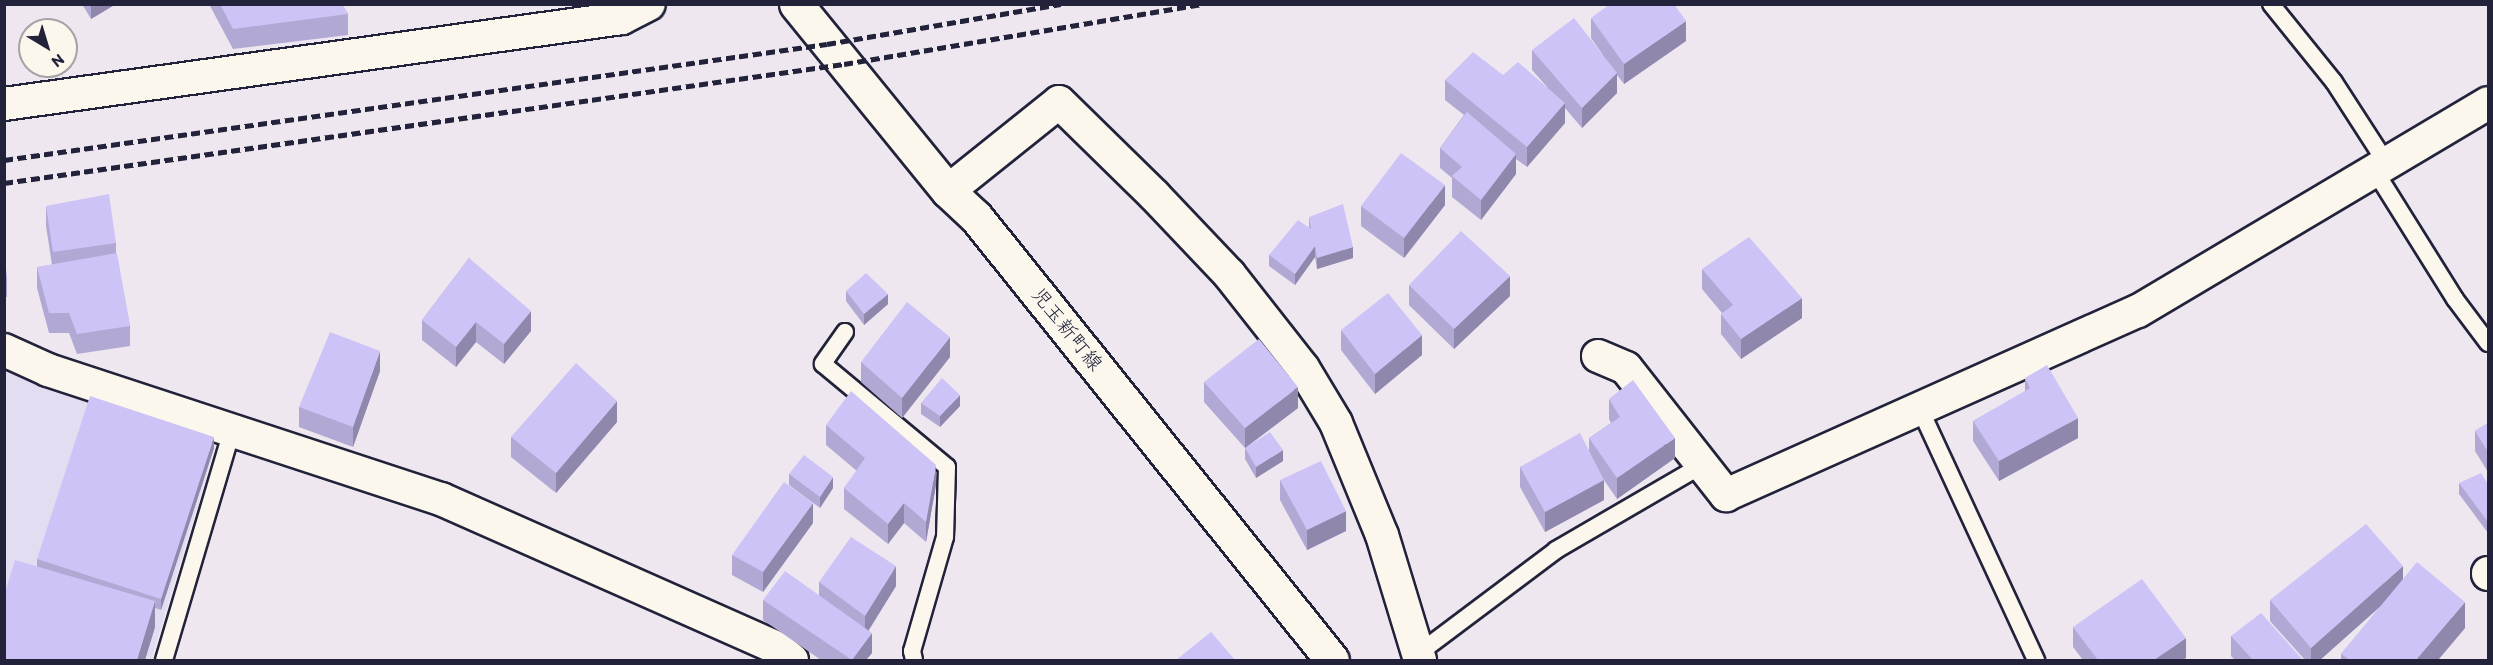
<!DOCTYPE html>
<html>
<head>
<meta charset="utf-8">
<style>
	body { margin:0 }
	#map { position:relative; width:2493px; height:665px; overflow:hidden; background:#eee7ef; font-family:Itim,"Klee One",sans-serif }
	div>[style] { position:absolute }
	.built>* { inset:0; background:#e4dcf1 }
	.roads { filter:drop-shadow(2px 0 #22223b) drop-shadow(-2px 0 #22223b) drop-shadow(0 2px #22223b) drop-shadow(0 -2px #22223b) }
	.service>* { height:16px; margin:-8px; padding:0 8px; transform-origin:8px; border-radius:8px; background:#fbf7ec }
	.minor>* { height:32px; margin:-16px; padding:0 16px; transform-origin:16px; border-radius:16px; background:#fbf7ec }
	.secondary>* { height:33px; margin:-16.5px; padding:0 16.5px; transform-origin:16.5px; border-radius:16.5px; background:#fbf7ec }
	.rail>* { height:4.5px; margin-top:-2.25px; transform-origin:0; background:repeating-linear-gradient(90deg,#22223b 0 9px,transparent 0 13.5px) }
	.wall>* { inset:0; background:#b1a8d4 }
	.shaded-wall>* { inset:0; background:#9088ac }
	.building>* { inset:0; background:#cec3f6 }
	span { translate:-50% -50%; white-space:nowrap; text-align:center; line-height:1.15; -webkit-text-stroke:4.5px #fbf7ec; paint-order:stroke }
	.street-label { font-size:20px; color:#22223b }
	.frame { position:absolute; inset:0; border:6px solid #22223b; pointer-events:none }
	.north { position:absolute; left:18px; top:18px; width:60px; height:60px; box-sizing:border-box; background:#fbf7ec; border:2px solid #a4a2a5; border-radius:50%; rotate:142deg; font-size:16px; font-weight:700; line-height:24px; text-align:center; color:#22223b }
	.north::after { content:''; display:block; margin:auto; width:21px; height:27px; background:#22223b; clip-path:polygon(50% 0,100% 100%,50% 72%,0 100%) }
</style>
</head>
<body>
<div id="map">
	<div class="built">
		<div style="clip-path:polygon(4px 370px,32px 381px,198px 430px,213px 453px,151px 660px,5px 660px)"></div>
	</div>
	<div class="roads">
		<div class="service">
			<div style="left:2271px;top:4px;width:100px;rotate:51.1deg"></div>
			<div style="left:2334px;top:82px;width:98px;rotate:57.1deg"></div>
			<div style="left:2375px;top:171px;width:151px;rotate:58deg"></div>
			<div style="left:2455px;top:299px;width:55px;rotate:53.1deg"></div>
			<div style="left:845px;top:332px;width:39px;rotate:125deg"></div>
			<div style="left:823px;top:364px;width:161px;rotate:39.7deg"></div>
			<div style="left:947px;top:467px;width:70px;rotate:91.6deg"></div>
			<div style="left:945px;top:537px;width:119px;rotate:106.1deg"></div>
			<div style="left:912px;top:651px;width:9px;rotate:77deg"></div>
			<div style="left:1920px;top:409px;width:277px;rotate:65.2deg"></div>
			<div style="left:1419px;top:653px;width:171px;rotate:-36.9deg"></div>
			<div style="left:1556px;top:550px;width:169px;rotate:-30.2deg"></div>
			<div style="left:164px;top:660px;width:239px;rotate:-73.5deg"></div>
		</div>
		<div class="minor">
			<div style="left:4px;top:104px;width:624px;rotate:-7.92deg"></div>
			<div style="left:622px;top:18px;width:30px;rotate:-27deg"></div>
			<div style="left:948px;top:191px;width:142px;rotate:-38.7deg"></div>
			<div style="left:1059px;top:102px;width:134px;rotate:44.4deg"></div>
			<div style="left:1155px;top:196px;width:108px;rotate:46.5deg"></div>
			<div style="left:1229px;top:274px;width:120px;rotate:51.8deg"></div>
			<div style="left:1303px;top:368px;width:64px;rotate:59deg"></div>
			<div style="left:1336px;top:423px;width:121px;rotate:67.7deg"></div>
			<div style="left:1382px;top:535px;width:131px;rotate:73.1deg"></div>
			<div style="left:4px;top:350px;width:48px;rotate:24.4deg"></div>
			<div style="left:48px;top:370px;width:414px;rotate:18.2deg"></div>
			<div style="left:441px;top:499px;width:370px;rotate:23.9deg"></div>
			<div style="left:779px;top:649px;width:17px;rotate:40deg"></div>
			<div style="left:1598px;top:356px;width:30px;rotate:23deg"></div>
			<div style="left:1626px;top:368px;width:162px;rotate:51.8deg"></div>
			<div style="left:1726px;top:495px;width:451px;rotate:-24.1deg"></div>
			<div style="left:2138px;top:311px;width:407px;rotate:-30.7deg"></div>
			<div style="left:2488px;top:573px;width:1px;rotate:90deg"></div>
		</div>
		<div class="secondary">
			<div style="left:796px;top:4px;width:241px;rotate:50.9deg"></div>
			<div style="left:948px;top:191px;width:38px;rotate:43deg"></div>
			<div style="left:976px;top:217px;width:568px;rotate:51.21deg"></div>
		</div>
	</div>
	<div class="rail">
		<div style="left:4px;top:160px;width:831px;rotate:-8.02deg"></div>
		<div style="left:827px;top:44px;width:237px;rotate:-9.7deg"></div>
		<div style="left:4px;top:183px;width:848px;rotate:-8.06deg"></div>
		<div style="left:844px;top:64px;width:363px;rotate:-9.5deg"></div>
	</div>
	<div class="wall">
		<div style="clip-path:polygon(82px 4px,116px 4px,91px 19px)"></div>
		<div style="clip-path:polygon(209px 4px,342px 4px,348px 14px,348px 35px,233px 49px)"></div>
		<div style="clip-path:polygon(1591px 18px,1686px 41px,1624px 84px,1617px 75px,1617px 93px,1582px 128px,1565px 108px,1565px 123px,1527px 167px,1516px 159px,1516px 174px,1481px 220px,1452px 197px,1452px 178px,1440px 168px,1440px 148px,1464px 115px,1445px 100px,1445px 80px,1503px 75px,1548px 88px,1532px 70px,1532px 50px,1603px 55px,1591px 38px)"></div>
		<div style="clip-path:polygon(1445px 205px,1404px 258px,1361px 226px,1361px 206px)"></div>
		<div style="clip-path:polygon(46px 206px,116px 243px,116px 253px,130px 326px,130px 346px,77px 354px,69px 333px,49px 333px,37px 288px,37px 267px,52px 265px,46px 226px)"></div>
		<div style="clip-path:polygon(1309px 217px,1353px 258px,1317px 269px,1315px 257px,1295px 285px,1269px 266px,1269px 255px,1309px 228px)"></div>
		<div style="clip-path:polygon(469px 258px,531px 331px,504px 364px,476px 342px,456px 367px,422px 340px,422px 320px)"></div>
		<div style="clip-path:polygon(4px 259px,7px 276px,7px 297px,4px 297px)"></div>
		<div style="clip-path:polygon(1702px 269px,1802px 318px,1741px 359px,1721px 334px,1721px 314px,1722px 313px,1702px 289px)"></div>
		<div style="clip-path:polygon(1409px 285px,1510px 296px,1454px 349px,1409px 305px)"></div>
		<div style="clip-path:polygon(846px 291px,888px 304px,864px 325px,846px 301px)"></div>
		<div style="clip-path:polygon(1341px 330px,1422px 355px,1375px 394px,1341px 350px)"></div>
		<div style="clip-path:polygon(950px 357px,902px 418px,861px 382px,861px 362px)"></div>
		<div style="clip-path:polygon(380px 371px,353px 447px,299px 427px,299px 407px)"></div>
		<div style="clip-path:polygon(2025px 378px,2078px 438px,1999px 481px,1973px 441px,1973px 421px,2025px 392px)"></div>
		<div style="clip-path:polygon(1204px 382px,1298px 408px,1248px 446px,1283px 461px,1256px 478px,1245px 459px,1245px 448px,1204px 402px)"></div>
		<div style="clip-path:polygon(1609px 399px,1675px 458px,1617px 499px,1604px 480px,1604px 500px,1545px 532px,1520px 487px,1520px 467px,1589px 450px,1589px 438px,1611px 423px,1609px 419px)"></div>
		<div style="clip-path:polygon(921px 403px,960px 406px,940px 427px,921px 414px)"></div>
		<div style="clip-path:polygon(617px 422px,556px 493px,511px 457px,511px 437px)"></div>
		<div style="clip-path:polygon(2488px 423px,2488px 472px,2475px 451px,2475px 431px)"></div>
		<div style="clip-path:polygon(826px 425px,936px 485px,926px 542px,904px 523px,888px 544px,844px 509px,844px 488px,857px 471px,826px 445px)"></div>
		<div style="clip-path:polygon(214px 448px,161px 610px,155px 608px,155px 627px,145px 660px,4px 660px,37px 566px,37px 559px)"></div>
		<div style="clip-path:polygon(789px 474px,833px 488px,820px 508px,789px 485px)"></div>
		<div style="clip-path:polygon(1280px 480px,1346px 531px,1307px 550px,1280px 500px)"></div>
		<div style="clip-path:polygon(2459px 483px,2488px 484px,2488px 533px,2459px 494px)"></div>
		<div style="clip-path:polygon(813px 523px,763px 592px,732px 575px,732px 555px)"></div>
		<div style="clip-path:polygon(2403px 579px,2465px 628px,2438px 660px,2341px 660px,2341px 654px,2381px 606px,2320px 660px,2305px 660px,2270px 621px,2270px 600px)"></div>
		<div style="clip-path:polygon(819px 582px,896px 586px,869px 630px,872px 653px,866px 660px,821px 660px,763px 620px,763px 600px,819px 595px)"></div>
		<div style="clip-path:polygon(2073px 627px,2186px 658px,2182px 660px,2083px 660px,2073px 647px)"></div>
		<div style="clip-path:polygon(2231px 636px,2303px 660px,2235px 660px,2231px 656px)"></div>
	</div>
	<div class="shaded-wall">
		<div style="clip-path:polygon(91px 4px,116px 4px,91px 19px)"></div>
		<div style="clip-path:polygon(1686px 21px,1686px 41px,1624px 84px,1624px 64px)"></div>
		<div style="clip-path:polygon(1617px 73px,1617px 93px,1582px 128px,1582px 108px)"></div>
		<div style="clip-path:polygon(1565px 103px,1565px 123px,1527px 167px,1527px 147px)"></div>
		<div style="clip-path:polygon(1516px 154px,1516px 174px,1481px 220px,1481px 200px)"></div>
		<div style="clip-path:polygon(1445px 185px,1445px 205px,1404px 258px,1404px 238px)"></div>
		<div style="clip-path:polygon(1315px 246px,1315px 257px,1295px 285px,1295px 274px)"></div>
		<div style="clip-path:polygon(1353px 247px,1353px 258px,1317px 269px,1317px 258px)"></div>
		<div style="clip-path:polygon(1510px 276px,1510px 296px,1454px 349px,1454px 329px)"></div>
		<div style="clip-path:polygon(888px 294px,888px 304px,864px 325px,864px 314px)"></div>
		<div style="clip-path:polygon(1802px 298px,1802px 318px,1741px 359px,1741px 339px)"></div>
		<div style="clip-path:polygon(531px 311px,531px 331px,504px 364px,504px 344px)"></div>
		<div style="clip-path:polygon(476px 322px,476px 342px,456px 367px,456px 347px)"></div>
		<div style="clip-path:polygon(1422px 335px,1422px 355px,1375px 394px,1375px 374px)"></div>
		<div style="clip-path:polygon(950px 337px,950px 357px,902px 418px,902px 398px)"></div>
		<div style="clip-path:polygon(380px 351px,380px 371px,353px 447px,353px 427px)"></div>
		<div style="clip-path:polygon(1298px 387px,1298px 408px,1245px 448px,1245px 428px)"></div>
		<div style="clip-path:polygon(960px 395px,960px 406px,940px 427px,940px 416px)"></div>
		<div style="clip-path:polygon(617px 401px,617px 422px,556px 493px,556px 473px)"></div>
		<div style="clip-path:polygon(2078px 418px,2078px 438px,1999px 481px,1999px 461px)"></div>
		<div style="clip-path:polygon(214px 437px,214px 448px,161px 610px,161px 599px)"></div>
		<div style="clip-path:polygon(1675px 438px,1675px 458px,1617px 499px,1617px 478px)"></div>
		<div style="clip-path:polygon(1283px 450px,1283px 461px,1256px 478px,1256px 467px)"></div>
		<div style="clip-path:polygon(936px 465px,936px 485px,926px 542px,926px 522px)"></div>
		<div style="clip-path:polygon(833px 477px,833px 488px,820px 508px,820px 497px)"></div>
		<div style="clip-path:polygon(1604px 480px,1604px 500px,1545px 532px,1545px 512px)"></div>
		<div style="clip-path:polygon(813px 503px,813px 523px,763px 592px,763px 572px)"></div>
		<div style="clip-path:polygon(904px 503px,904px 523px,888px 544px,888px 524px)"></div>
		<div style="clip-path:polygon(1346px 511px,1346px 531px,1307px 550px,1307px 530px)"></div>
		<div style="clip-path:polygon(896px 566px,896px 586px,865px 636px,865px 616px)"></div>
		<div style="clip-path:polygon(2403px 566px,2403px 586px,2320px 660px,2311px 660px,2311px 648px)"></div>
		<div style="clip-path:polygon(155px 601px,155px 627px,145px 660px,137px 660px)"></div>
		<div style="clip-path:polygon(2465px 602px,2465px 628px,2438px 660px,2416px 660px)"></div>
		<div style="clip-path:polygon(872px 633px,872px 653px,866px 660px,852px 660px)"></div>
		<div style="clip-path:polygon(2186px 638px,2186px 658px,2182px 660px,2154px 660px)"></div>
	</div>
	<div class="building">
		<div style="clip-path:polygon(220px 4px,342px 4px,348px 14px,233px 29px)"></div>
		<div style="clip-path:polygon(1610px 4px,1674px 4px,1686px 21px,1624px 64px,1591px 18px)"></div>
		<div style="clip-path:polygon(1574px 18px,1617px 73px,1582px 108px,1532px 50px)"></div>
		<div style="clip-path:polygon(1473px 52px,1503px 75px,1518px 62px,1565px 103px,1527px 147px,1445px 80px)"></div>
		<div style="clip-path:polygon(1467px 112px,1516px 154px,1481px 200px,1452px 176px,1462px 167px,1440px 148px)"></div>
		<div style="clip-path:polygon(1401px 153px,1445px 185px,1404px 238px,1361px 206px)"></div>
		<div style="clip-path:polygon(109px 194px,116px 243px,53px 252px,46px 206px)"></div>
		<div style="clip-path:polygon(1343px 204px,1353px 247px,1317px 258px,1315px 246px,1295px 274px,1269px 255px,1298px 220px,1311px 229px,1309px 217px)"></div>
		<div style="clip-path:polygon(1461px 231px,1510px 276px,1454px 329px,1409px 285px)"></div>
		<div style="clip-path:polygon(1749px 237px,1802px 298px,1741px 339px,1721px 314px,1733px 305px,1702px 269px)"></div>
		<div style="clip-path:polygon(117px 253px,130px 326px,77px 334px,69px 313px,49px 313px,37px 267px)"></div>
		<div style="clip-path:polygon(469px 258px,531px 311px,504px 344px,476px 322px,456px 347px,422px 320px)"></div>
		<div style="clip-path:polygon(4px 259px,7px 276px,4px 277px)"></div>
		<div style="clip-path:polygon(866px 273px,888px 294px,864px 314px,846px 291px)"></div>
		<div style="clip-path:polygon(1388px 293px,1422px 335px,1375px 374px,1341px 330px)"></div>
		<div style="clip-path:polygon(907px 302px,950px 337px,902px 398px,861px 362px)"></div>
		<div style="clip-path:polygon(330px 332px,380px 351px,353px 427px,299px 407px)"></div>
		<div style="clip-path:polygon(1259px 339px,1298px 387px,1245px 428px,1204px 382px)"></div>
		<div style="clip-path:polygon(576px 363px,617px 401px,556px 473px,511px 437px)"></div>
		<div style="clip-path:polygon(2047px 365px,2078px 418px,1999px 461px,1973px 421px,2030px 388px,2025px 378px)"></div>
		<div style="clip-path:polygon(942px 378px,960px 395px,940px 416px,921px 403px)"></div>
		<div style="clip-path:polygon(1633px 380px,1675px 438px,1617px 478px,1589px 438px,1620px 417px,1609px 399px)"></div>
		<div style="clip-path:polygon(851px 391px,936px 465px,926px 522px,904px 503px,888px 524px,844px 488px,865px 458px,826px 425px)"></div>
		<div style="clip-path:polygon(90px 396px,214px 437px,161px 599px,37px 559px)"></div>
		<div style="clip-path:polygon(2488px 423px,2488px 452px,2475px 431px)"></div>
		<div style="clip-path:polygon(1270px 432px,1283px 450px,1256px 467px,1245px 448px)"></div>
		<div style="clip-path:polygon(1580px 433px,1604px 480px,1545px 512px,1520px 467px)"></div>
		<div style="clip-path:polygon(804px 455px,833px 477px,820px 497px,789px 474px)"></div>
		<div style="clip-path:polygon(1321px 461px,1346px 511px,1307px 530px,1280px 480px)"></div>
		<div style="clip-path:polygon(2481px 473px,2488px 484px,2488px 522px,2459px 483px)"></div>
		<div style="clip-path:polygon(784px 482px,813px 503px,763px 572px,732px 555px)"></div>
		<div style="clip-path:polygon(2366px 524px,2403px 566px,2311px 648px,2270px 600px)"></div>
		<div style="clip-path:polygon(851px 537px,896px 566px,865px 616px,819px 582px)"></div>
		<div style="clip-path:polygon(15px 560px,155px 601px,137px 660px,4px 660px,4px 596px)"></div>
		<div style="clip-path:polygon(2417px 562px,2465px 602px,2416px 660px,2350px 660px,2341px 654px)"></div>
		<div style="clip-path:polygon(785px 571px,872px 633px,852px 660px,763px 600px)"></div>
		<div style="clip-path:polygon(2142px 579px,2186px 638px,2154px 660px,2098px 660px,2073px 627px)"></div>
		<div style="clip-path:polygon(2261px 613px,2303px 660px,2253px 660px,2231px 636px)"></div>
		<div style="clip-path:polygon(1211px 632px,1235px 660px,1176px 660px)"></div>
	</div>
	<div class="street-label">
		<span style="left:1067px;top:329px;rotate:51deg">児玉新町線</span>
	</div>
	<div class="frame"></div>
	<div class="north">N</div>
</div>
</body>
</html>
